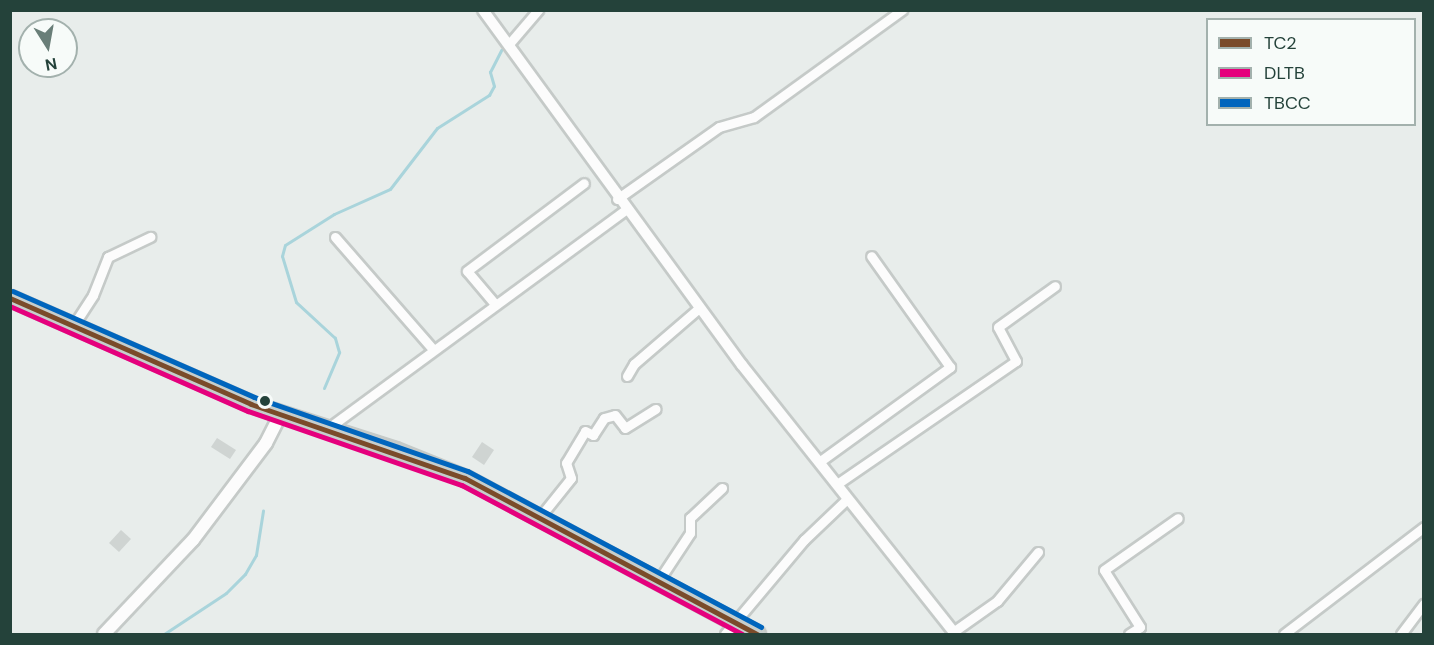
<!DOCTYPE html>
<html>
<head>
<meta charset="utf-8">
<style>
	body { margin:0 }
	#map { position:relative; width:1434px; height:645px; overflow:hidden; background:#e8edeb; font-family:"DM Sans",sans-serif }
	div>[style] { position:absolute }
	.stream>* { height:3px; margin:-1.5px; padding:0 1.5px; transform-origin:1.5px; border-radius:1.5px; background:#a9d4db }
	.building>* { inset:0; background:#cfd4d2 }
	.roads { filter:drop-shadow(2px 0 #c5cac8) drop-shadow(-2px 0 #c5cac8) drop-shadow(0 2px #c5cac8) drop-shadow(0 -2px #c5cac8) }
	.minor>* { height:9px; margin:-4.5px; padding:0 4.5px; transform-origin:4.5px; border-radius:4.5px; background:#fcfcfc }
	.tertiary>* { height:10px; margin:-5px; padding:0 5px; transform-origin:5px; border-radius:5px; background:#fcfcfc }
	.secondary>* { height:12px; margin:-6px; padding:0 6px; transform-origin:6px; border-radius:6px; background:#fcfcfc }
	.trunk>* { height:15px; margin:-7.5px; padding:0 7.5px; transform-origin:7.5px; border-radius:7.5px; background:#c6cecc }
	.bus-1>* { height:4.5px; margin:-2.25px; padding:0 2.25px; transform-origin:2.25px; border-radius:2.25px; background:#7a4b2a }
	.bus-2>* { height:4.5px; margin:-2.25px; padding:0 2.25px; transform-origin:2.25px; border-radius:2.25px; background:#e5007d }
	.bus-3>* { height:4.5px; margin:-2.25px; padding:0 2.25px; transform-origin:2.25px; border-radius:2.25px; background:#0065bd }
	.dots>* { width:16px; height:16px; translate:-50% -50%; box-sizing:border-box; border:3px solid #f7fbf9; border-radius:50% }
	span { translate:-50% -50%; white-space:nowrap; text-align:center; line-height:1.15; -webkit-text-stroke:4.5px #f7fbf9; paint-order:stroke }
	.frame { position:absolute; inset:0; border:12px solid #24423a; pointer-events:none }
	.legend { position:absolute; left:1206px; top:18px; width:210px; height:108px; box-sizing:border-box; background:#f7fbf9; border:2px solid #a3b1ad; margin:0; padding:8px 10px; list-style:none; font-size:18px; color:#24423a }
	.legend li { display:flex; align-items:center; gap:12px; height:30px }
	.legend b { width:30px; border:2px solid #a3b1ad }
	.north { position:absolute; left:18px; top:18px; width:60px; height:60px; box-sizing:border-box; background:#f7fbf9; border:2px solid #a3b1ad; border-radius:50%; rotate:169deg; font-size:16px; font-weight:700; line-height:24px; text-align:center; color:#24423a }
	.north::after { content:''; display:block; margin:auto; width:21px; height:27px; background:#697e78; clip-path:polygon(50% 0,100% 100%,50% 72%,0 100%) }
</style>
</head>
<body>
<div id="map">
	<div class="stream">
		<div style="left:324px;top:388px;width:39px;rotate:-67deg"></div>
		<div style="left:339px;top:352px;width:15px;rotate:-106deg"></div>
		<div style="left:335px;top:338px;width:53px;rotate:-137.3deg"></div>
		<div style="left:296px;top:302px;width:48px;rotate:-106.9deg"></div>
		<div style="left:282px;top:256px;width:11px;rotate:-75deg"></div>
		<div style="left:285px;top:245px;width:58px;rotate:-32.3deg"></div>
		<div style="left:334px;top:214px;width:61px;rotate:-24.1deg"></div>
		<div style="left:390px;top:189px;width:77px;rotate:-52.4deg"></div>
		<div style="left:437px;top:128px;width:62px;rotate:-32.4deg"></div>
		<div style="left:489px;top:95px;width:10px;rotate:-61deg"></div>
		<div style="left:494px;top:86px;width:15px;rotate:-106deg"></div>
		<div style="left:490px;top:72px;width:25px;rotate:-63deg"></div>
		<div style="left:164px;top:634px;width:74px;rotate:-33.5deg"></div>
		<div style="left:226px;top:593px;width:27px;rotate:-45deg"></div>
		<div style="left:245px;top:574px;width:22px;rotate:-60deg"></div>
		<div style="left:256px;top:555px;width:45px;rotate:-81deg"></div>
	</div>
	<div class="building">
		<div style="clip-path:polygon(217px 438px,236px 450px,230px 459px,211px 447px)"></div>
		<div style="clip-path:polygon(482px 442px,494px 450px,484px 465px,472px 457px)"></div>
		<div style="clip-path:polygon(121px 530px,131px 539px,119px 552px,109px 543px)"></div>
	</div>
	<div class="roads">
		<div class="minor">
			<div style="left:509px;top:44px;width:45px;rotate:-49.5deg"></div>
			<div style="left:617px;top:199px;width:125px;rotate:-35.2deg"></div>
			<div style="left:719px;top:127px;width:36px;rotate:-16deg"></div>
			<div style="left:754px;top:117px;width:183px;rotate:-35.9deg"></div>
			<div style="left:335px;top:237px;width:147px;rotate:48.9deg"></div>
			<div style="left:495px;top:304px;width:43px;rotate:-130.3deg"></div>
			<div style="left:467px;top:271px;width:146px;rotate:-36.9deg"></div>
			<div style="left:73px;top:326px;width:37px;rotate:-57deg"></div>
			<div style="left:93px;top:295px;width:41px;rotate:-68.5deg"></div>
			<div style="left:108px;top:257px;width:47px;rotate:-25.5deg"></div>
			<div style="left:627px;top:376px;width:14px;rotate:-60deg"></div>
			<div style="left:634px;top:364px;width:86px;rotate:-40.7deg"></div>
			<div style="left:327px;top:429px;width:370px;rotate:-36.3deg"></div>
			<div style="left:819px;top:462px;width:162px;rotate:-35.9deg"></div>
			<div style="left:950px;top:367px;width:136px;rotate:-125.4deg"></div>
			<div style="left:837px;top:484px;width:217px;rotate:-34.5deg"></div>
			<div style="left:1016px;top:361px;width:38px;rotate:-118deg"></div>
			<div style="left:998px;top:327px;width:70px;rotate:-35.7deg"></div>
			<div style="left:539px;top:518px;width:51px;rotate:-51.3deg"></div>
			<div style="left:571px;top:478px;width:16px;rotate:-108deg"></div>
			<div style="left:566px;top:463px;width:37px;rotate:-59deg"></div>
			<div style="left:585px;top:431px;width:9px;rotate:27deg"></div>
			<div style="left:593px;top:435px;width:20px;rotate:-57deg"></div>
			<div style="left:604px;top:418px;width:11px;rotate:-15deg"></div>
			<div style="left:615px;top:415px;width:16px;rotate:52deg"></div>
			<div style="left:625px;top:428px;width:36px;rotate:-32deg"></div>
			<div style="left:657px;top:583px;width:60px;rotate:-56.6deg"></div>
			<div style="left:690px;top:533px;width:15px;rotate:-90deg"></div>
			<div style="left:690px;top:518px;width:44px;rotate:-43.2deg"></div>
			<div style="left:953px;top:632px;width:54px;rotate:-35.2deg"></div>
			<div style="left:997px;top:601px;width:64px;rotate:-50.1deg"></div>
			<div style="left:725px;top:634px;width:123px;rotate:-50deg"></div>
			<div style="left:804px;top:540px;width:59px;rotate:-43.6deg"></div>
			<div style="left:1129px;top:634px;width:13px;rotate:-32deg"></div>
			<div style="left:1140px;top:627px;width:67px;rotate:-122.3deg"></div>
			<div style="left:1104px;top:570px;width:90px;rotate:-35.1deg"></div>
			<div style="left:1284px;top:634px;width:176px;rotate:-37.4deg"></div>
			<div style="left:1401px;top:634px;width:38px;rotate:-53deg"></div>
		</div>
		<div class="tertiary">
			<div style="left:483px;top:10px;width:439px;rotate:53.9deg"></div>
			<div style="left:742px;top:365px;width:343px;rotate:51.6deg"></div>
		</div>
		<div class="secondary">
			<div style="left:104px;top:634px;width:129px;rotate:-46.6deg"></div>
			<div style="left:193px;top:540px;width:121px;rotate:-53deg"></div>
			<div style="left:266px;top:443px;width:33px;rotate:-63deg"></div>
		</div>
		<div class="trunk">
			<div style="left:10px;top:298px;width:263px;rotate:23.7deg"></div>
			<div style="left:251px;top:404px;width:151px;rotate:17.7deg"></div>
			<div style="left:395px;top:450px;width:75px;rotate:21.8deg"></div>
			<div style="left:465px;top:478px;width:331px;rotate:28.1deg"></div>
		</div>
	</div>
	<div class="bus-1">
		<div style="left:10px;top:298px;width:263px;rotate:23.7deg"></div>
		<div style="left:251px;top:404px;width:226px;rotate:19.1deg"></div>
		<div style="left:465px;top:478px;width:331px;rotate:28.1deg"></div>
	</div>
	<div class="bus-2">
		<div style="left:10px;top:306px;width:260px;rotate:23.8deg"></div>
		<div style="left:248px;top:411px;width:226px;rotate:19.1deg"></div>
		<div style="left:462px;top:485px;width:317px;rotate:28deg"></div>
	</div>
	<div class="bus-3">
		<div style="left:13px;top:291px;width:263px;rotate:23.7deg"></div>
		<div style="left:254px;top:397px;width:226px;rotate:19.1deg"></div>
		<div style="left:468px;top:471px;width:332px;rotate:28deg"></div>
	</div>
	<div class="dots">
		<div style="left:265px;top:401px;background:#24423a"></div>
	</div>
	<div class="frame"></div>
	<ul class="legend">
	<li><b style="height:8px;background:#7a4b2a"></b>TC2</li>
	<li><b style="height:8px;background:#e5007d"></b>DLTB</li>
	<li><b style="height:8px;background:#0065bd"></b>TBCC</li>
	</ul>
	<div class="north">N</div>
</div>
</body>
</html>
